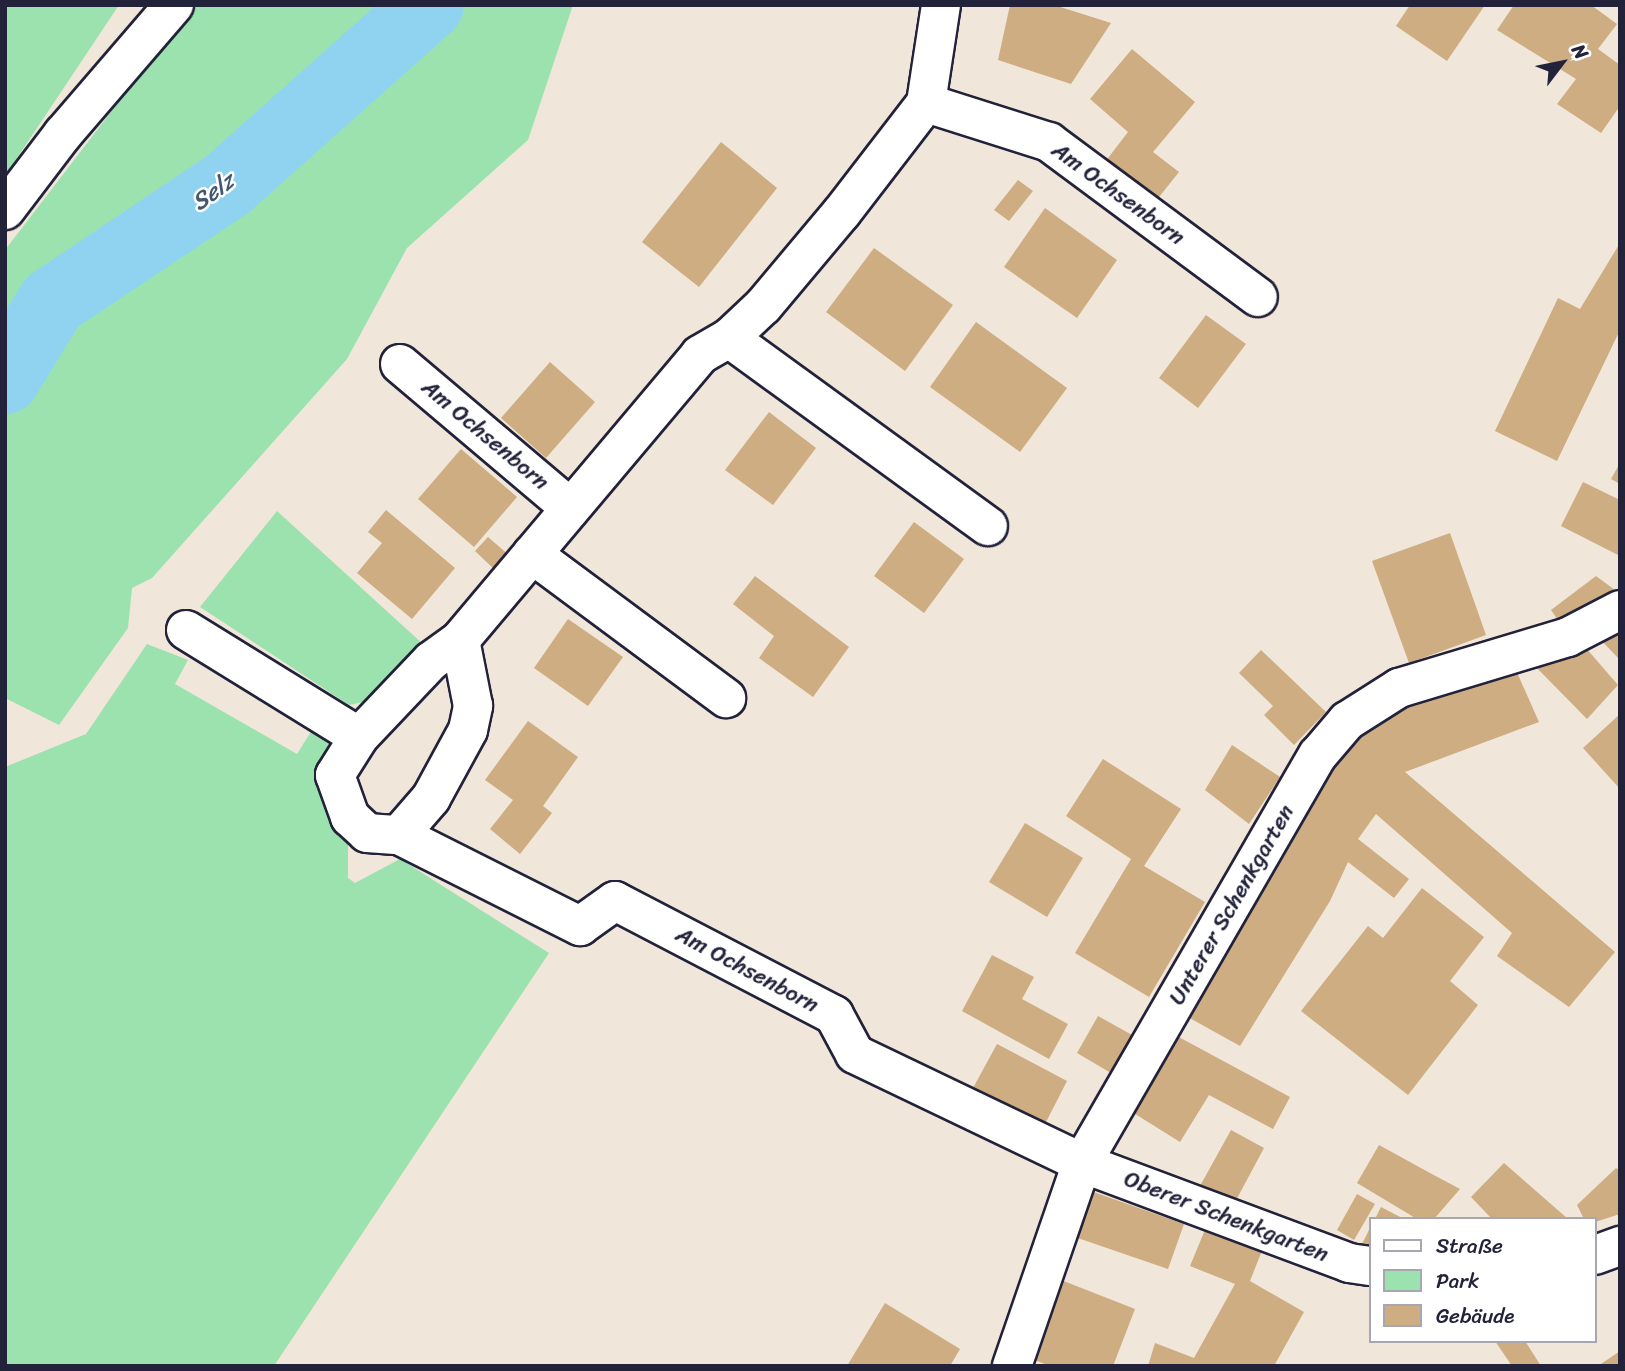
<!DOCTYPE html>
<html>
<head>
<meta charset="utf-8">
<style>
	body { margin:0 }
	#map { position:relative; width:1625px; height:1371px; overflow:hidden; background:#f0e6d9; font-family:Sriracha,sans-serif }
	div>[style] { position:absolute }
	.green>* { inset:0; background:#9ce2af }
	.river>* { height:70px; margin:-35px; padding:0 35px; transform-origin:35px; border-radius:35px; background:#8fd3f1 }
	.building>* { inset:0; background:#cdad81 }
	.roads { filter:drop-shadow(2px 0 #22223b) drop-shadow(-2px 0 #22223b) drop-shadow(0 2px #22223b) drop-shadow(0 -2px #22223b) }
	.street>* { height:38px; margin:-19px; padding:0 19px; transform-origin:19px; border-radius:19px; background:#fff }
	.secondary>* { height:38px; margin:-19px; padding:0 19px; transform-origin:19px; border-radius:19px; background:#fff }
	span { translate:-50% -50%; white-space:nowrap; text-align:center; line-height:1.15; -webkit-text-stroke:5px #fff; paint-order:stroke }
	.street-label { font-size:23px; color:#22223b }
	.water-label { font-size:24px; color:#435772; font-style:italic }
	.frame { position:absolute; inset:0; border:7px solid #22223b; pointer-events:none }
	.legend { position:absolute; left:1369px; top:1217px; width:228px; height:126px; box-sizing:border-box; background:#fff; border:2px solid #a7a7b1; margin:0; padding:9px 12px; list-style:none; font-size:21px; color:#22223b }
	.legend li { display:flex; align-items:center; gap:14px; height:35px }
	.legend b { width:35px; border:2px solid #a7a7b1 }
	.north { position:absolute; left:1527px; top:28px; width:70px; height:70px; -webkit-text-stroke:5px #fff; paint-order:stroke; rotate:58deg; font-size:19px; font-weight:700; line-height:28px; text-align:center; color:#22223b }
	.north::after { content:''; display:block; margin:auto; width:24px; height:32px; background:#22223b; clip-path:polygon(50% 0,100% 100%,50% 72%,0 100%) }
</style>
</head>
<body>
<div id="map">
	<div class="green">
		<div style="clip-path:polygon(5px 5px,119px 5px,5px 176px)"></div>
		<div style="clip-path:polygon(193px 5px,573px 5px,528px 140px,407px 248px,347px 359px,152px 578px,132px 588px,128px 628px,59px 725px,5px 698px,5px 250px)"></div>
		<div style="clip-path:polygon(277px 511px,424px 645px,377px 699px,349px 705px,200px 607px)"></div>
		<div style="clip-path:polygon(147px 644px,188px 660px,175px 684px,297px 754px,312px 730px,329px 743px,322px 777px,348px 835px,348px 878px,355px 883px,400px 859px,549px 953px,274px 1366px,5px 1366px,5px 767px,86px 734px)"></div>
	</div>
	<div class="river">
		<div style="left:5px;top:379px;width:90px;rotate:-58.6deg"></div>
		<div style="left:52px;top:302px;width:212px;rotate:-33.8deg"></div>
		<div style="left:228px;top:184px;width:269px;rotate:-41.7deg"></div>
	</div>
	<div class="building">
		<div style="clip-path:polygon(1010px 5px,1054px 5px,1111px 23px,1071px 84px,998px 60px)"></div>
		<div style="clip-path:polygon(1410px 5px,1485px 5px,1447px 61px,1396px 26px)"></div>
		<div style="clip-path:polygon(1514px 5px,1591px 5px,1617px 24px,1598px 49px,1620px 65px,1620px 106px,1601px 133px,1557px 104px,1576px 79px,1497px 30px)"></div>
		<div style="clip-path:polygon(1132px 49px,1195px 102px,1153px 152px,1179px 172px,1155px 202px,1105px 162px,1128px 132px,1090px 99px)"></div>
		<div style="clip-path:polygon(721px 142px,777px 188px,699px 287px,642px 242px)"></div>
		<div style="clip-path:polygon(1018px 180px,1033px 191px,1009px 221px,994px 210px)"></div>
		<div style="clip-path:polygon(1045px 208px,1117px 260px,1077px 318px,1004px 267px)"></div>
		<div style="clip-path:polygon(1620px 243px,1620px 330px,1557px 461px,1495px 431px,1558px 298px,1580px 309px)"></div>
		<div style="clip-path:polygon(874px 248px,953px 305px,905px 371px,826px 312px)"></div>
		<div style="clip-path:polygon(1206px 315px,1246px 344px,1198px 408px,1159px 378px)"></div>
		<div style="clip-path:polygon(976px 322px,1067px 388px,1020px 452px,930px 387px)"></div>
		<div style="clip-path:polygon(550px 362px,595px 402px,546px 458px,501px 418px)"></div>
		<div style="clip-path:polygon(769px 412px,816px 448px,773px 505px,725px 470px)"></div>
		<div style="clip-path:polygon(461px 449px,517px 497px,474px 547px,418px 499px)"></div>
		<div style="clip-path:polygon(1620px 463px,1620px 484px,1611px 479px)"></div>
		<div style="clip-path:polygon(1583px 482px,1620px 500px,1620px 556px,1561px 526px)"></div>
		<div style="clip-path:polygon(386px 510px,455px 568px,412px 619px,357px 573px,382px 543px,368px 532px)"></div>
		<div style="clip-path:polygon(914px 522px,964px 559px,924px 613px,874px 576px)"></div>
		<div style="clip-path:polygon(1450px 533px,1486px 635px,1409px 663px,1372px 561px)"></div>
		<div style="clip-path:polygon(488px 537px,510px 556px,496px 571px,475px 551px)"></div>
		<div style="clip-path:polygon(755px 576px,849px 647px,813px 697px,759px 658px,774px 636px,733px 604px)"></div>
		<div style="clip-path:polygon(1596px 576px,1619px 593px,1562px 626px,1551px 610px)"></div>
		<div style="clip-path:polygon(568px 619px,623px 657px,588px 706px,534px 668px)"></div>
		<div style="clip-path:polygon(1620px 627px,1620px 660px,1597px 636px)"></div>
		<div style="clip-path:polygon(1579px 640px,1618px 685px,1587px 719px,1530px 661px)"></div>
		<div style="clip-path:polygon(1261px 650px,1326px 712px,1294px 745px,1264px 715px,1273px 706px,1239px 673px)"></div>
		<div style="clip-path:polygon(1511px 659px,1539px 722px,1405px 772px,1615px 952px,1569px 1007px,1497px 956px,1512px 933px,1376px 814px,1358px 839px,1409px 879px,1394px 898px,1348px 862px,1330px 901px,1240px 1046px,1186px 1016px,1307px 800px,1356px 734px,1441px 687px)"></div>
		<div style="clip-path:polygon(1620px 714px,1620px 789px,1583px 748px)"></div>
		<div style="clip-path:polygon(528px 721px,578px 757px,543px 806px,552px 813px,520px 854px,490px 829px,513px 800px,485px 780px)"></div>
		<div style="clip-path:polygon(1232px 745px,1280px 777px,1249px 824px,1205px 790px)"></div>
		<div style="clip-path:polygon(1103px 759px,1181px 809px,1144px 866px,1205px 902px,1149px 997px,1075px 953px,1131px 859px,1066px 816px)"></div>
		<div style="clip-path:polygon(1025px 823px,1083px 858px,1047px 917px,989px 882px)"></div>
		<div style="clip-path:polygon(1422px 888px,1484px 937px,1450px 981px,1478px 1005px,1408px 1095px,1301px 1011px,1368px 926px,1383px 938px)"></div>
		<div style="clip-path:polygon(992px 955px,1034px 977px,1022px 999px,1068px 1024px,1049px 1059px,962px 1011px)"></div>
		<div style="clip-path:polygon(1098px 1016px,1132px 1035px,1111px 1073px,1077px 1053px)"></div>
		<div style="clip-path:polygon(1175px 1035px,1290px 1097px,1273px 1129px,1209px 1095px,1180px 1142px,1132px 1112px)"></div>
		<div style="clip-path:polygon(997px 1044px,1067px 1081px,1044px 1126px,973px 1088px)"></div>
		<div style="clip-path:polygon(1231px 1130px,1264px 1148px,1234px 1204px,1200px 1186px)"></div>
		<div style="clip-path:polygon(1379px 1145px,1430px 1173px,1460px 1189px,1434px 1219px,1417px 1219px,1357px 1183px)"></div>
		<div style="clip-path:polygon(1504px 1163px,1568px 1219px,1492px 1219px,1471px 1197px)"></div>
		<div style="clip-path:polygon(1616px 1168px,1620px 1171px,1620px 1214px,1595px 1222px,1584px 1219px,1577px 1205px)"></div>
		<div style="clip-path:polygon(1088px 1190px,1184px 1224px,1168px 1269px,1072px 1236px)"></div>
		<div style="clip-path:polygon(1357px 1194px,1375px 1204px,1354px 1240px,1337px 1230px)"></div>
		<div style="clip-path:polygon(1381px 1207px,1404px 1219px,1375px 1219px)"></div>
		<div style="clip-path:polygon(1207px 1225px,1263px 1248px,1250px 1281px,1304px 1312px,1274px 1366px,1148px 1366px,1155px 1343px,1194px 1358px,1235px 1284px,1190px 1266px)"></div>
		<div style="clip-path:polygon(1371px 1226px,1371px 1248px,1362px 1244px)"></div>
		<div style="clip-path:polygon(1056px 1278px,1135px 1309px,1113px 1366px,1050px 1366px,1025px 1356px)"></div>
		<div style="clip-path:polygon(885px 1303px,960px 1349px,950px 1366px,847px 1366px)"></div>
		<div style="clip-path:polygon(1495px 1341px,1525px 1341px,1541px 1366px,1512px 1366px)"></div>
		<div style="clip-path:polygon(1620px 1351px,1620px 1366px,1598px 1366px)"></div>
	</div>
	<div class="roads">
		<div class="street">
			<div style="left:941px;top:5px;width:99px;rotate:98.7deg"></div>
			<div style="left:926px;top:103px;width:138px;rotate:127.6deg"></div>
			<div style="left:842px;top:212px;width:123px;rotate:130deg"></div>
			<div style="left:763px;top:306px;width:47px;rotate:136.7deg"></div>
			<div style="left:729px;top:338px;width:34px;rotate:150deg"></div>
			<div style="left:700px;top:355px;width:373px;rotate:130.1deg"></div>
			<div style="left:460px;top:640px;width:36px;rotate:144deg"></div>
			<div style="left:431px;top:661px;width:105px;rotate:133.5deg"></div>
			<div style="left:359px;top:737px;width:45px;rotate:122.3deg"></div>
			<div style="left:335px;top:775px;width:45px;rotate:70.3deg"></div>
			<div style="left:350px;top:817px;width:23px;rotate:43deg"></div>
			<div style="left:367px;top:833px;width:32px;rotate:4deg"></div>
			<div style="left:399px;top:835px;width:203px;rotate:26.7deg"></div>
			<div style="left:580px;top:926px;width:43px;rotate:-35.5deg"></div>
			<div style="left:615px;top:901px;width:247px;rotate:27.5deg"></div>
			<div style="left:834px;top:1015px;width:44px;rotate:61.7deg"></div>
			<div style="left:855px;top:1054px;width:252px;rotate:25.6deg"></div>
			<div style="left:1082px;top:1163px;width:285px;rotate:20.5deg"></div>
			<div style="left:1349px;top:1263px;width:22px;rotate:8deg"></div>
			<div style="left:926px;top:103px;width:129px;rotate:17.6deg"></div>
			<div style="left:1049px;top:142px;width:260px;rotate:36.6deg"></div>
			<div style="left:729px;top:338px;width:320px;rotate:36deg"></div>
			<div style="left:400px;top:364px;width:221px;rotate:40.2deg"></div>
			<div style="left:532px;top:554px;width:242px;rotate:36.6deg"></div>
			<div style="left:186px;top:630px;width:203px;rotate:31.7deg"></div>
			<div style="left:399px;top:835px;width:49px;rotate:-49.1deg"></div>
			<div style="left:431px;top:798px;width:77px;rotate:-61.4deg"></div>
			<div style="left:468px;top:730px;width:25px;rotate:-78deg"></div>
			<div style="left:473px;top:706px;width:67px;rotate:-101.1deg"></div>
			<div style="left:1595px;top:1255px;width:27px;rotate:-20deg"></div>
			<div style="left:1012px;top:1366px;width:215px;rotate:-71deg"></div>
			<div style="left:1082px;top:1163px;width:471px;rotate:-60deg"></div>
			<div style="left:1318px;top:755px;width:45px;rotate:-49.5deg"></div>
			<div style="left:1347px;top:721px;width:62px;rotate:-32.4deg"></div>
			<div style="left:1399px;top:688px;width:177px;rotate:-16.8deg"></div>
			<div style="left:1568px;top:637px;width:59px;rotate:-27.4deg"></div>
		</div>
		<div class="secondary">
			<div style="left:5px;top:210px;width:96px;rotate:-52.7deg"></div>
			<div style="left:63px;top:134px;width:170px;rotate:-49.3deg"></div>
		</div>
	</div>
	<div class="street-label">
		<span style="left:1118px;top:194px;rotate:36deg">Am Ochsenborn</span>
		<span style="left:485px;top:435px;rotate:40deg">Am Ochsenborn</span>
		<span style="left:1232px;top:905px;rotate:-60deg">Unterer Schenkgarten</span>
		<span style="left:747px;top:970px;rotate:28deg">Am Ochsenborn</span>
		<span style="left:1226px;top:1217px;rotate:21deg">Oberer Schenkgarten</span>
	</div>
	<div class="water-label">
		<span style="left:213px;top:192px;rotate:-36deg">Selz</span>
	</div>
	<div class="frame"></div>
	<ul class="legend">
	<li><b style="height:9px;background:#fff"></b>Straße</li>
	<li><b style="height:19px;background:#9ce2af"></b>Park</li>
	<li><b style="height:19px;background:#cdad81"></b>Gebäude</li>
	</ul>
	<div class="north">N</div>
</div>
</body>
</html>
